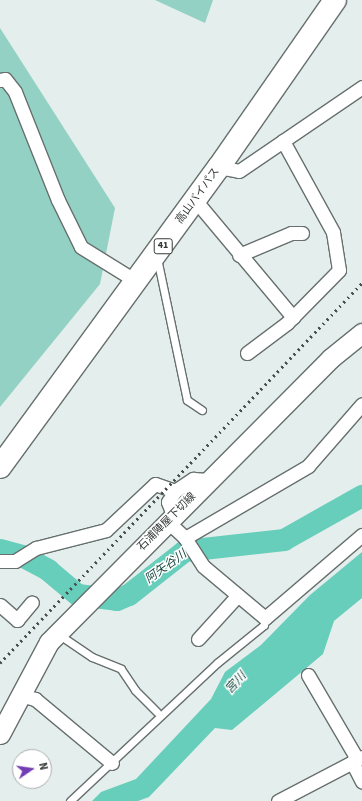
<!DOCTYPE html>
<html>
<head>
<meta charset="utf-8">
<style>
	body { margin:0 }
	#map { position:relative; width:362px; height:801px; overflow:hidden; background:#e4eeec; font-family:"Source Sans 3","Noto Sans JP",sans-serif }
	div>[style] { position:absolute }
	.green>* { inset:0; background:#92d1c3 }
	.water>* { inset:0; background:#66ceba }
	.river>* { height:22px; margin:-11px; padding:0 11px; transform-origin:11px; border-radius:11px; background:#66ceba }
	.roads { filter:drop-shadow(1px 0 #67706e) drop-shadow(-1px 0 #67706e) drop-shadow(0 1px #67706e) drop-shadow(0 -1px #67706e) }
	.service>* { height:7px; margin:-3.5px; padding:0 3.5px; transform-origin:3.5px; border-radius:3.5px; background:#fff }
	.minor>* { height:13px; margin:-6.5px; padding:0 6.5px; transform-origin:6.5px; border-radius:6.5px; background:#fff }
	.secondary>* { height:19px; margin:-9.5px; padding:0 9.5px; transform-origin:9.5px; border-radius:9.5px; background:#fff }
	.trunk>* { height:22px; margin:-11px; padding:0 11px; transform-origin:11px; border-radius:11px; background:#fff }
	.rail>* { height:3px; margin-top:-1.5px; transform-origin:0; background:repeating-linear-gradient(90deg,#4a4f4e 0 2px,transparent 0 6px) }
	span { translate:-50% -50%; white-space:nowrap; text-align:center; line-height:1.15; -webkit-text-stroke:3px #fff; paint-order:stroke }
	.shield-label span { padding:1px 3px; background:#fff; border:1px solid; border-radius:3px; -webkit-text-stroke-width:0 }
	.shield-label { font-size:10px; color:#343837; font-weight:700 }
	.street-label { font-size:11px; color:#343837 }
	.water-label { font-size:12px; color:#1b4a41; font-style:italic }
	.north { position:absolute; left:12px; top:749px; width:40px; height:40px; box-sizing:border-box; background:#fff; border:1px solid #aeafaf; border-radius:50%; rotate:77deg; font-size:11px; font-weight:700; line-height:16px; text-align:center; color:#343837 }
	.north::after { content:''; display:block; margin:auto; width:14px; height:18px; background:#733db4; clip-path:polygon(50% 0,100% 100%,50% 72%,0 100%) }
</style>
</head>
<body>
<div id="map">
	<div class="green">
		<div style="clip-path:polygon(155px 0,213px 0,205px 23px)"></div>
		<div style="clip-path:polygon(0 28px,115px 208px,100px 284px,0 407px)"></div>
	</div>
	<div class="water">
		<div style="clip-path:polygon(362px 552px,362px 598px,334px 621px,323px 654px,232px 730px,215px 728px,149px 797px,138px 801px,92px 801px,101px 792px,136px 779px,211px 699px,225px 672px,261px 645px,310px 595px)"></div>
	</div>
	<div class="river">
		<div style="left:0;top:550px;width:23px;rotate:15deg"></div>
		<div style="left:22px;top:556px;width:30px;rotate:28deg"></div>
		<div style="left:48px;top:570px;width:39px;rotate:40deg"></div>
		<div style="left:78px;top:595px;width:39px;rotate:7deg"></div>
		<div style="left:117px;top:600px;width:13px;rotate:-23deg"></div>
		<div style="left:129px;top:595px;width:71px;rotate:-38.2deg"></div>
		<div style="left:185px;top:551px;width:100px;rotate:-6.3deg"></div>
		<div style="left:284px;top:540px;width:90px;rotate:-29.4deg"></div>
	</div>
	<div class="roads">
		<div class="service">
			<div style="left:157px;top:258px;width:145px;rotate:78.1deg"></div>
			<div style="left:187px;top:400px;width:18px;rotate:34deg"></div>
			<div style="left:58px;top:634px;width:41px;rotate:34.1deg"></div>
			<div style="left:92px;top:657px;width:31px;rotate:22deg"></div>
			<div style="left:121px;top:669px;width:25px;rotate:56deg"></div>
			<div style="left:135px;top:690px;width:31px;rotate:45deg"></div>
			<div style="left:70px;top:801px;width:202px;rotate:-43.2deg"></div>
			<div style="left:217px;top:663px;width:60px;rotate:-39deg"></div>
			<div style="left:264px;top:625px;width:7px;rotate:-82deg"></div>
		</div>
		<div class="minor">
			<div style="left:0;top:80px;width:5px;rotate:-11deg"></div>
			<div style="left:5px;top:79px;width:16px;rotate:52deg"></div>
			<div style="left:15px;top:92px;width:116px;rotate:68.3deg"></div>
			<div style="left:58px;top:200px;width:52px;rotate:63.9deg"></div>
			<div style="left:81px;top:247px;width:65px;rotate:31.7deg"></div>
			<div style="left:219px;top:167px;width:20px;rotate:11deg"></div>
			<div style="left:239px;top:171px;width:149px;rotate:-34.3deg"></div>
			<div style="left:195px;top:200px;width:153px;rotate:50.1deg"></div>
			<div style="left:239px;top:255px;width:56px;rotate:-22.9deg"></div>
			<div style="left:291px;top:233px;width:11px"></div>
			<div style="left:247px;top:353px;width:50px;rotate:-36.9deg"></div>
			<div style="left:287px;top:323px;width:74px;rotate:-45.5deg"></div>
			<div style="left:339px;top:270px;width:38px;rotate:-99deg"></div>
			<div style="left:333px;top:232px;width:104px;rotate:-118.8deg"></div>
			<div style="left:173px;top:515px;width:14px;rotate:-111deg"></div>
			<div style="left:168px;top:502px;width:13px;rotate:-58deg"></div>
			<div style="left:175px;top:491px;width:22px;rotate:-34deg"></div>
			<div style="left:193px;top:479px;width:15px;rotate:4deg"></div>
			<div style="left:167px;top:521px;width:25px;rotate:43deg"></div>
			<div style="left:185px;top:538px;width:33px;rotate:57deg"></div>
			<div style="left:203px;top:566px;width:81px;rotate:40deg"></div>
			<div style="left:265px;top:618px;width:128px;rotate:-40.6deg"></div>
			<div style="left:185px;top:538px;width:143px;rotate:-30.3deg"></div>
			<div style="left:308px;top:466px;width:82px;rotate:-48.9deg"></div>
			<div style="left:0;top:561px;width:15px"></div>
			<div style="left:15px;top:561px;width:25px;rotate:-32deg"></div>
			<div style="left:36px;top:548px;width:72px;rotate:-14.4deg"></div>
			<div style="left:106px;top:530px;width:67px;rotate:-43.2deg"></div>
			<div style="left:155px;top:484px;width:21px;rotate:19deg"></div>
			<div style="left:0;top:605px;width:23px;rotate:41deg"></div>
			<div style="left:17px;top:620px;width:23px;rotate:-50deg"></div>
			<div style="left:198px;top:639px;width:59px;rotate:-47.7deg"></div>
			<div style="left:308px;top:675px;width:97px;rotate:59.7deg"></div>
			<div style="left:20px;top:695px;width:16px;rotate:15deg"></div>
			<div style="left:35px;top:699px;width:100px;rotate:39.7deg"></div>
			<div style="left:352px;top:762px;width:22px;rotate:63deg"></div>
			<div style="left:278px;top:801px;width:95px;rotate:-27.6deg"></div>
		</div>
		<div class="secondary">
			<div style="left:0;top:734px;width:104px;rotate:-62deg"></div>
			<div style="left:49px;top:642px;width:400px;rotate:-45.2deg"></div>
			<div style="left:331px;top:358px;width:40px;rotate:-39deg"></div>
		</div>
		<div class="trunk">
			<div style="left:0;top:467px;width:371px;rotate:-53.9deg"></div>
			<div style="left:219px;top:167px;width:203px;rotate:-55.2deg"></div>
		</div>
	</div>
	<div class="rail">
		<div style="left:0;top:663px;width:525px;rotate:-46.39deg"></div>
	</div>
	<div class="shield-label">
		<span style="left:163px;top:246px">41</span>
	</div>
	<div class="street-label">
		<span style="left:198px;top:196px;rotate:-54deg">高山バイパス</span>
		<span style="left:167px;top:522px;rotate:-45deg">石浦陣屋下切線</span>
	</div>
	<div class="water-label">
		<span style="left:166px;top:567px;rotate:-36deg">阿矢谷川</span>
		<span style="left:236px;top:683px;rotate:-47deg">宮川</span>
	</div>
	<div class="north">N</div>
</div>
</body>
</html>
